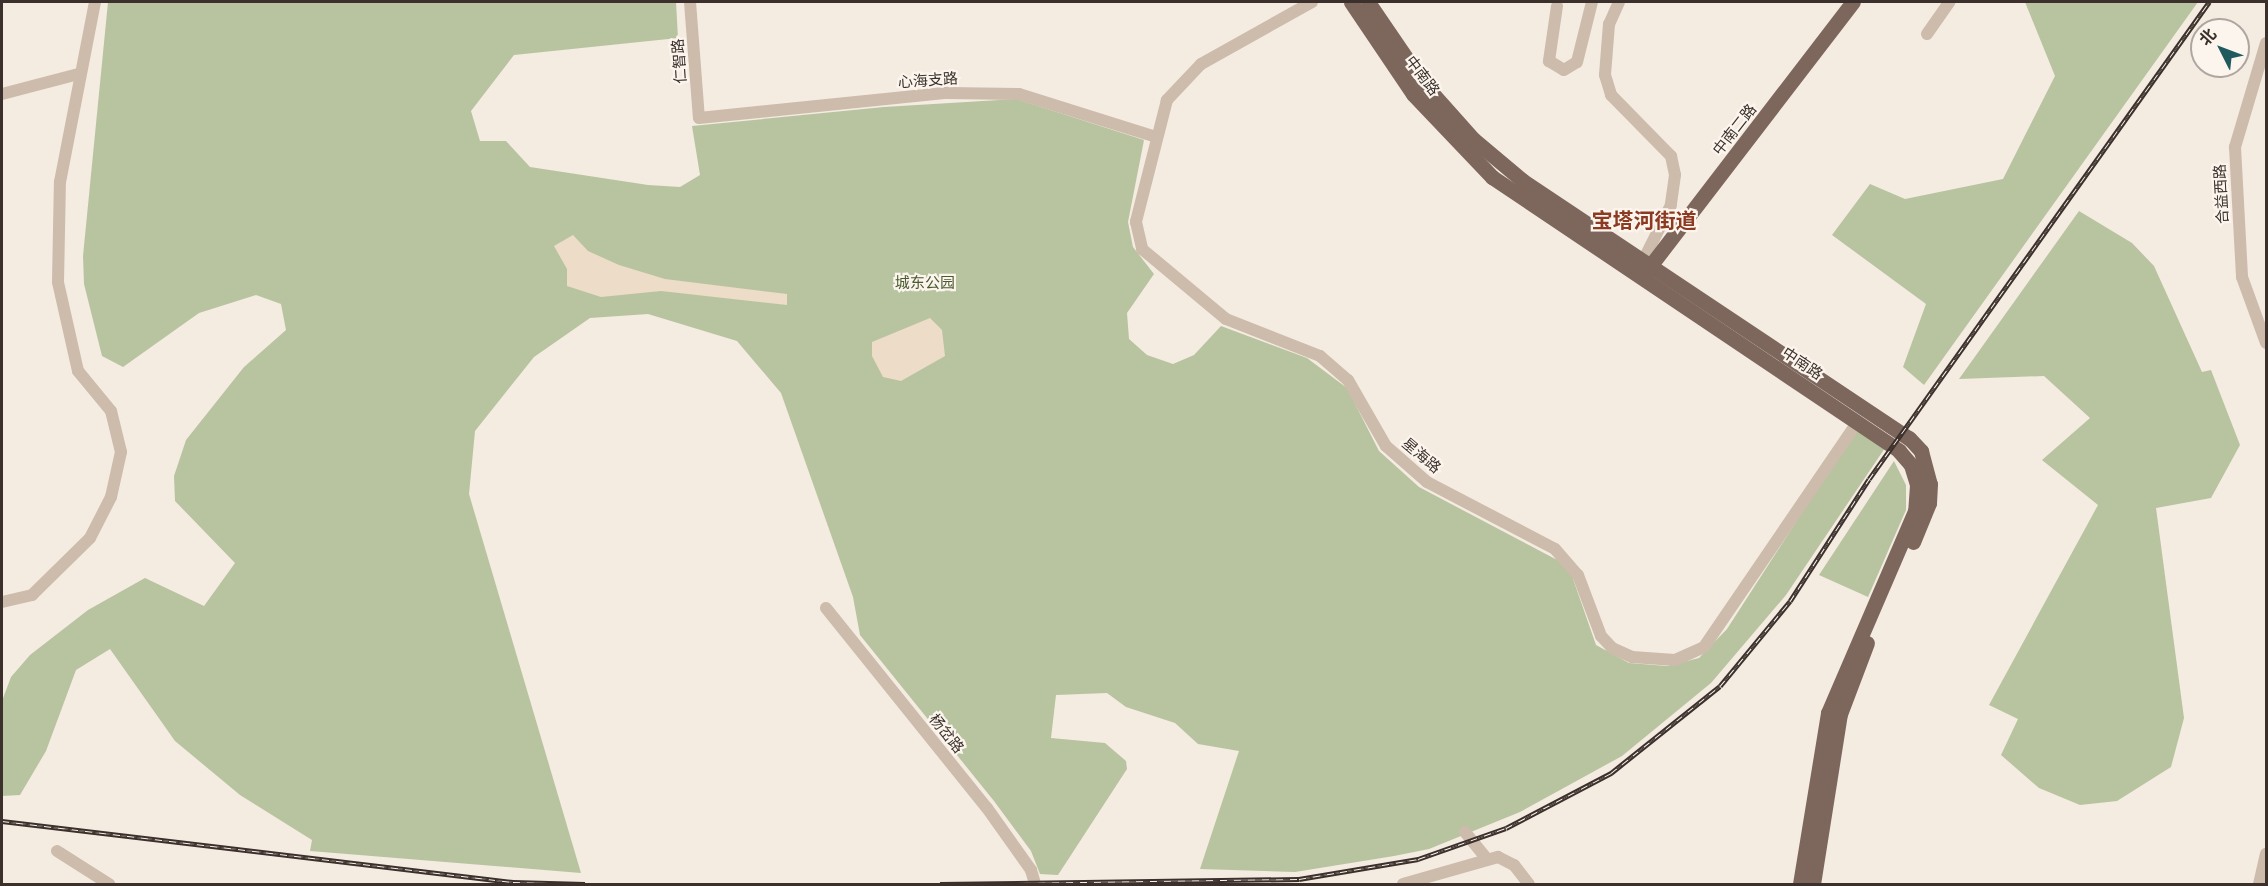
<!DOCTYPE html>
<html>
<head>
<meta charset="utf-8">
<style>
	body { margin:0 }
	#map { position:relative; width:2268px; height:886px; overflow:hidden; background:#f4ebe1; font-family:Figtree,"Noto Sans SC",sans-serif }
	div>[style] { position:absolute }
	.green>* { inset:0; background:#b8c4a0 }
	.plaza>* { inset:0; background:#ecdcc8 }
	.minor>* { height:12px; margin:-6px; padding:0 6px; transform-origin:6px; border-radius:6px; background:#cdbbac }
	.major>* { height:15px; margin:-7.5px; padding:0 7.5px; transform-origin:7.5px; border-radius:7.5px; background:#7d675c }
	.rail>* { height:4.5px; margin-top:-2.25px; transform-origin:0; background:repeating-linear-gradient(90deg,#fbf5ee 0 7px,#3b302b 0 14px); box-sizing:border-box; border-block:2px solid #3b302b }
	span { translate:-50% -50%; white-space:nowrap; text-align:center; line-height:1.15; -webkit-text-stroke:4.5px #fbf5ee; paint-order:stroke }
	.street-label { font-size:15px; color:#3b302b }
	.park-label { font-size:15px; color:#4a5a2e }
	.district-label { font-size:21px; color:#8c3b22; font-weight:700 }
	.frame { position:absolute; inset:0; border:3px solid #3b302b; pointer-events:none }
	.north { position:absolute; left:2190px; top:18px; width:60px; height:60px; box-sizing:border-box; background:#fbf5ee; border:2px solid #aea6a0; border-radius:50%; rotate:312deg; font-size:16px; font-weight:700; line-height:24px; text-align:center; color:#3b302b }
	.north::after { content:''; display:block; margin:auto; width:21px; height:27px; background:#1f5a5e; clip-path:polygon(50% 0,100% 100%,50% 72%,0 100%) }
</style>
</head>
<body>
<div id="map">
	<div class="green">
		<div style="clip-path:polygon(108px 2px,676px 2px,678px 38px,514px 55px,471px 111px,480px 141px,506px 141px,530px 167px,648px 185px,680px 187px,700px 175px,692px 126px,884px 107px,1016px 99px,1144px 140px,1128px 222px,1133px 247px,1154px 274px,1127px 313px,1129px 339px,1147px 355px,1173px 364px,1194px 355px,1221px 326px,1307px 358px,1347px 388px,1379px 451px,1419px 487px,1561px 562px,1572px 576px,1596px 645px,1629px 663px,1667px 666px,1699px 658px,1727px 629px,1856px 429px,1885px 448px,1786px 595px,1711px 683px,1622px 756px,1520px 812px,1429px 849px,1394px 856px,1295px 872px,1200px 869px,1239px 751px,1198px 744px,1175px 723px,1126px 707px,1107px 693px,1056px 695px,1051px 738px,1105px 743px,1126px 761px,1127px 769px,1058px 875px,1040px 874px,1031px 851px,994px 801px,860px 635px,853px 597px,781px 393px,737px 341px,648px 314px,590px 318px,534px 357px,475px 431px,469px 494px,581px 873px,310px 851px,312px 840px,240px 795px,175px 741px,110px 649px,76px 670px,46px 751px,20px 795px,2px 796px,2px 701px,11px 677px,30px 655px,88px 610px,145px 578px,204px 606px,235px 563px,175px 501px,174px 476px,186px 440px,244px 367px,286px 330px,281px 304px,256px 295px,199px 313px,123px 367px,102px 356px,84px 284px,83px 256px)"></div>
		<div style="clip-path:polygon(2025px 2px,2198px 2px,1924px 385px,1903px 367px,1926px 304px,1832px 235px,1870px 184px,1905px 199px,2003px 179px,2055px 76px)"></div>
		<div style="clip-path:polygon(2079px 211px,2132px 243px,2154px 266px,2202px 372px,2211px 370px,2240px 445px,2211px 498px,2156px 508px,2184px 718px,2171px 767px,2117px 801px,2080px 805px,2039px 788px,2001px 755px,2018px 719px,1989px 705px,2098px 505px,2042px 460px,2090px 418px,2044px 376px,1959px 379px)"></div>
		<div style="clip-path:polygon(1894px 461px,1906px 485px,1906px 510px,1868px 597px,1819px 575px)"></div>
	</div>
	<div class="plaza">
		<div style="clip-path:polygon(573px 235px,588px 251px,619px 265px,665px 279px,787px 294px,787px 305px,661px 291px,601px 297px,567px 286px,567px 269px,554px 246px)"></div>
		<div style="clip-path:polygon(930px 318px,942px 330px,945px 356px,901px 381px,883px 377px,872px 356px,872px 342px)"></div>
	</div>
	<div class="minor">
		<div style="left:690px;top:2px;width:116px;rotate:85.6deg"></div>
		<div style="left:699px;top:118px;width:249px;rotate:-5.8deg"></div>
		<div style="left:947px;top:93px;width:72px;rotate:0.8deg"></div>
		<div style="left:1019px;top:94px;width:140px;rotate:17.4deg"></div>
		<div style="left:1312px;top:2px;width:127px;rotate:150.8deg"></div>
		<div style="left:1201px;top:64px;width:50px;rotate:133.4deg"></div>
		<div style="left:1167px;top:100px;width:126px;rotate:104.3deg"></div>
		<div style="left:1136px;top:222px;width:28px;rotate:77deg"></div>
		<div style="left:1142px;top:249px;width:109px;rotate:39.8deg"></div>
		<div style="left:1226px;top:319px;width:101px;rotate:21.5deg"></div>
		<div style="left:1320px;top:356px;width:37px;rotate:41deg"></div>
		<div style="left:1348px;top:380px;width:76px;rotate:60.1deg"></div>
		<div style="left:1386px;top:446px;width:55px;rotate:41.3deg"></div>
		<div style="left:1427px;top:482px;width:144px;rotate:27.6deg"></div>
		<div style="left:1555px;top:549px;width:35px;rotate:49deg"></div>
		<div style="left:1578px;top:575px;width:65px;rotate:69.3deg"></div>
		<div style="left:1601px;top:636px;width:16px;rotate:47deg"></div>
		<div style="left:1612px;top:648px;width:22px;rotate:24deg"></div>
		<div style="left:1632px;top:657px;width:43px;rotate:4deg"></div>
		<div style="left:1675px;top:660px;width:32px;rotate:-24deg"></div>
		<div style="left:1704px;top:647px;width:271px;rotate:-55.7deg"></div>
		<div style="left:1619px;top:2px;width:24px;rotate:114deg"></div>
		<div style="left:1609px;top:24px;width:51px;rotate:94.5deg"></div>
		<div style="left:1605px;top:75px;width:21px;rotate:73deg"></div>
		<div style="left:1611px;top:95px;width:86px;rotate:45.5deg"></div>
		<div style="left:1671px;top:156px;width:19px;rotate:78deg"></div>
		<div style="left:1675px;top:175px;width:30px;rotate:98deg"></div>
		<div style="left:1671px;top:205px;width:65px;rotate:116.6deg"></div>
		<div style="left:1557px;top:6px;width:56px;rotate:98.3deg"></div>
		<div style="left:1549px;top:61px;width:17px;rotate:31deg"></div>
		<div style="left:1564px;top:70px;width:15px;rotate:-32deg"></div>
		<div style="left:1577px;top:62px;width:62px;rotate:-76deg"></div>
		<div style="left:1927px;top:34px;width:39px;rotate:-55deg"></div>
		<div style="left:2266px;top:43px;width:109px;rotate:106.6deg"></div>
		<div style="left:2235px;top:147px;width:130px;rotate:86.9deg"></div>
		<div style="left:2242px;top:277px;width:70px;rotate:70deg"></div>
		<div style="left:2px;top:94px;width:79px;rotate:-14.7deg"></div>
		<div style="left:2px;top:602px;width:31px;rotate:-13deg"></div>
		<div style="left:32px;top:595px;width:81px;rotate:-44.5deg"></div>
		<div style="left:90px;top:538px;width:46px;rotate:-62.9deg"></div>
		<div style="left:111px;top:497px;width:46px;rotate:-77.5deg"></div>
		<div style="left:121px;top:452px;width:42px;rotate:-103.7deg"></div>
		<div style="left:111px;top:411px;width:52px;rotate:-129.5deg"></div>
		<div style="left:78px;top:371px;width:91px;rotate:-102.7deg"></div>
		<div style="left:58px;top:282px;width:100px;rotate:-88.9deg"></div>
		<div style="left:60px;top:182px;width:183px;rotate:-79deg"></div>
		<div style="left:826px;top:608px;width:257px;rotate:51.2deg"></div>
		<div style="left:987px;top:808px;width:76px;rotate:54.6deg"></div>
		<div style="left:1031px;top:870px;width:15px;rotate:74deg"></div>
		<div style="left:1465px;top:832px;width:33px;rotate:51deg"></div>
		<div style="left:57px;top:851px;width:62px;rotate:32.4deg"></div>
		<div style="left:1403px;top:884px;width:99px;rotate:-15.9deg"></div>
		<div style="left:1498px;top:857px;width:18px;rotate:27deg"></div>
		<div style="left:1514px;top:865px;width:24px;rotate:52deg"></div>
		<div style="left:2259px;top:884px;width:31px;rotate:-77deg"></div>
	</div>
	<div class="major">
		<div style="left:1351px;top:2px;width:111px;rotate:56deg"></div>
		<div style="left:1413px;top:94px;width:115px;rotate:46.4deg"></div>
		<div style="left:1492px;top:177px;width:491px;rotate:33.9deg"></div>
		<div style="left:1899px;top:451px;width:18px;rotate:49deg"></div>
		<div style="left:1911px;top:465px;width:21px;rotate:73deg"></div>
		<div style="left:1917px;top:485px;width:26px;rotate:94deg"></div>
		<div style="left:1915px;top:511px;width:220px;rotate:113.3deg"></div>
		<div style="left:1828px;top:713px;width:173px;rotate:99.3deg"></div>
		<div style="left:1368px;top:2px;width:99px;rotate:55.7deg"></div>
		<div style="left:1424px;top:84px;width:74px;rotate:48.3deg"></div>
		<div style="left:1473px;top:139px;width:65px;rotate:40deg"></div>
		<div style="left:1523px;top:181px;width:464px;rotate:33.7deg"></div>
		<div style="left:1909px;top:438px;width:18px;rotate:47deg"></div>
		<div style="left:1921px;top:451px;width:34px;rotate:75deg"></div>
		<div style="left:1930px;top:484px;width:19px;rotate:93deg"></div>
		<div style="left:1929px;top:503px;width:42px;rotate:112.3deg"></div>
		<div style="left:1644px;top:274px;width:343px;rotate:-52.5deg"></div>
		<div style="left:1813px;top:884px;width:172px;rotate:-81deg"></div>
		<div style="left:1840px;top:714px;width:76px;rotate:-69.2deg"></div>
	</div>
	<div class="rail">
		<div style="left:2px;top:821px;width:515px;rotate:6.81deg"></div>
		<div style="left:513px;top:882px;width:72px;rotate:1.6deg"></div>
		<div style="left:940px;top:884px;width:359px;rotate:-0.8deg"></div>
		<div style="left:1299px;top:879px;width:121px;rotate:-9.5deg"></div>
		<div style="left:1418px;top:859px;width:93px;rotate:-19.4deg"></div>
		<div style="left:1506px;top:828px;width:119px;rotate:-27.6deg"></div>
		<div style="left:1611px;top:773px;width:139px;rotate:-38.6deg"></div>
		<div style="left:1720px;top:686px;width:110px;rotate:-50.5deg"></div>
		<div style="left:1790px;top:601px;width:145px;rotate:-57.1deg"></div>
		<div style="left:1869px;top:479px;width:586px;rotate:-54.52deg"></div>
	</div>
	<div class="street-label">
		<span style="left:680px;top:61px;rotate:-94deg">仁智路</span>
		<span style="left:1422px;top:76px;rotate:53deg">中南路</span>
		<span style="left:928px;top:81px;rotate:-4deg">心海支路</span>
		<span style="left:1735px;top:130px;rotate:-52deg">中南二路</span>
		<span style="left:2222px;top:194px;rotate:-93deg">合益西路</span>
		<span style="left:1802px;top:364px;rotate:34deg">中南路</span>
		<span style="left:1421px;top:456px;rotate:40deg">星海路</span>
		<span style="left:946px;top:734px;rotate:51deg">杨岔路</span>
	</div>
	<div class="park-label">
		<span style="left:925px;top:284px">城东公园</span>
	</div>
	<div class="district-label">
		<span style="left:1644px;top:221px">宝塔河街道</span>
	</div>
	<div class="frame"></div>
	<div class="north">北</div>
</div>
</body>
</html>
